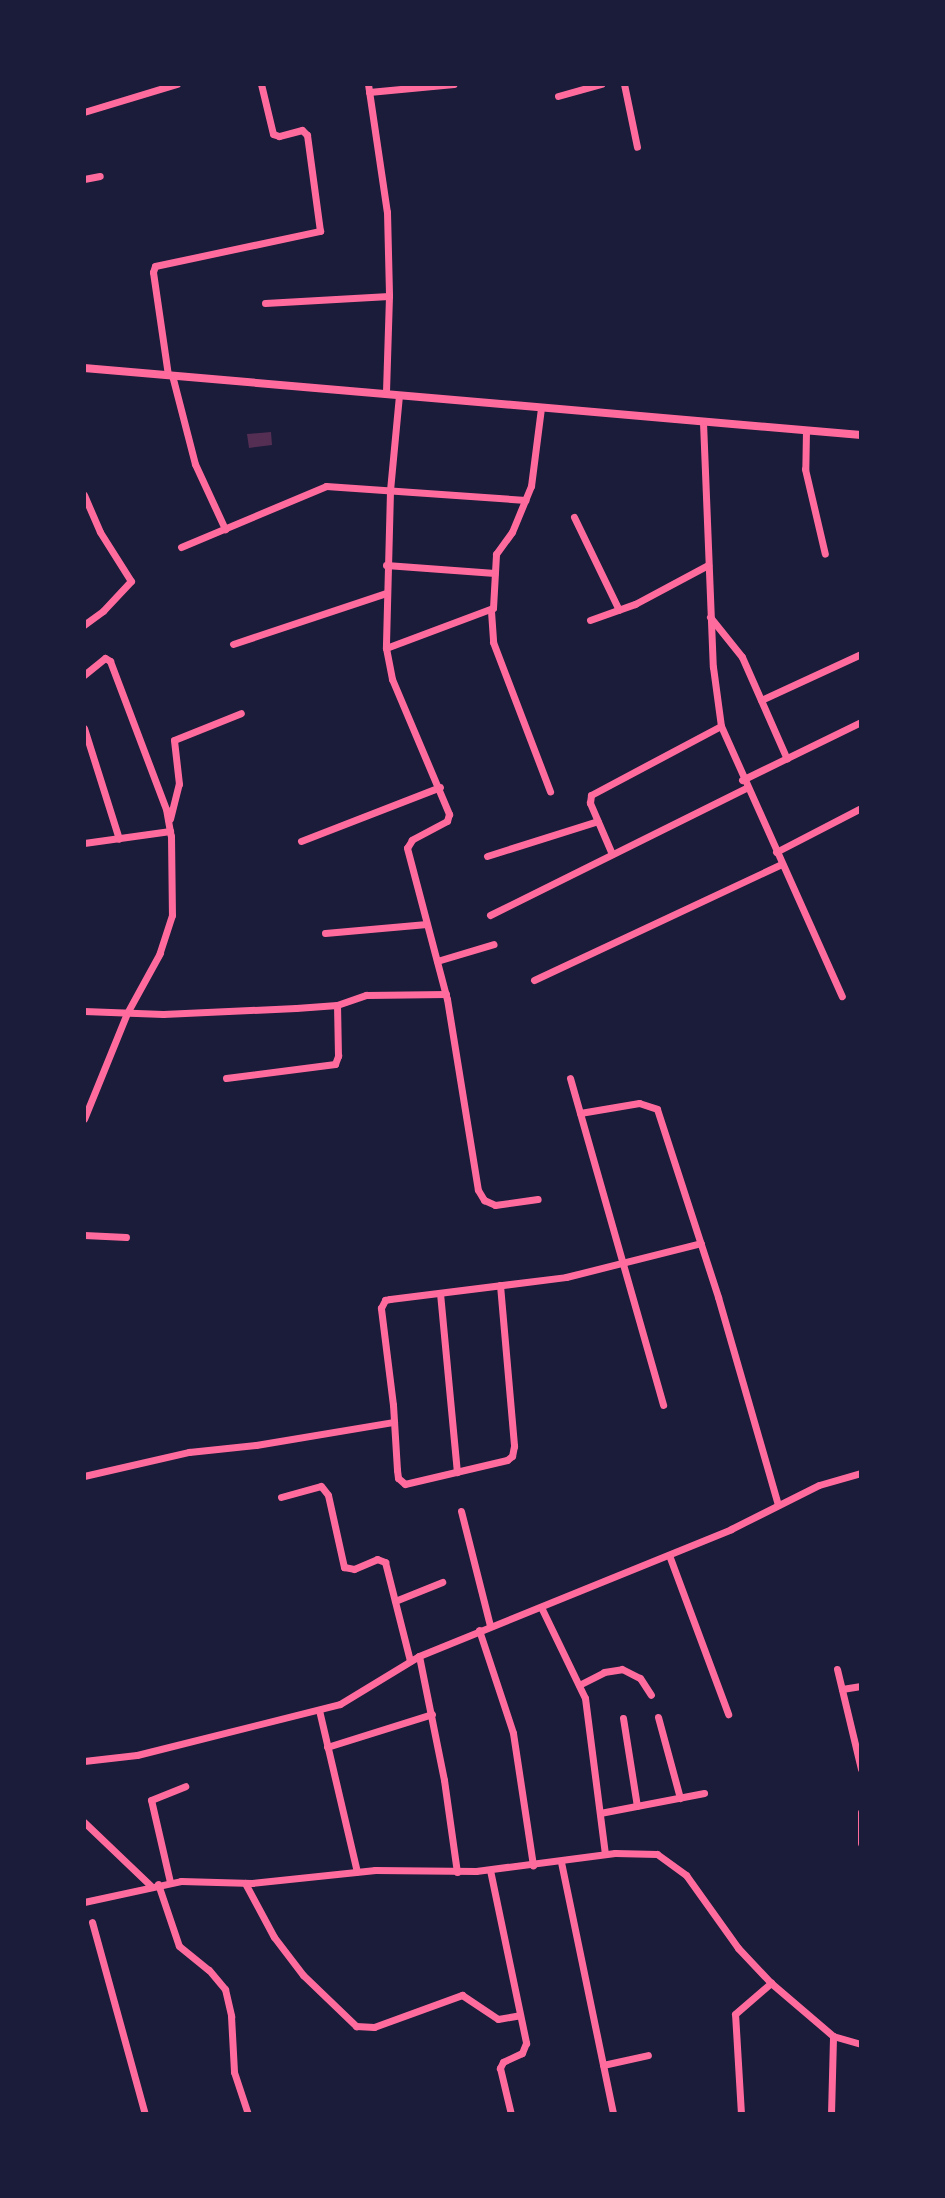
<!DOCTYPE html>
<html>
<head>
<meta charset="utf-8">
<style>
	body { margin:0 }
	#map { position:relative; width:945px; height:2198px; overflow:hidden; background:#1b1b3a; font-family:Spectral,serif }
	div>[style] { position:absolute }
	.building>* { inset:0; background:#542f53 }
	.minor>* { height:7px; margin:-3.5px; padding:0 3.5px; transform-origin:3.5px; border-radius:3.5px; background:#ff6b9d }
	.tertiary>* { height:8px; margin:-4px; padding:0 4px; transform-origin:4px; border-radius:4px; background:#ff6b9d }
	span { translate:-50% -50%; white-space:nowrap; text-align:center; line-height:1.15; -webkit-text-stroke:8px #1b1b3a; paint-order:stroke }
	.frame { position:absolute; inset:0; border:86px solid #1b1b3a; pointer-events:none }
</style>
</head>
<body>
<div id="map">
	<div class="building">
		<div style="clip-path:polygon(271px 432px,272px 445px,249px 448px,247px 434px)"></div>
	</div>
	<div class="minor">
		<div style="left:368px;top:84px;width:129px;rotate:81.6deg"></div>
		<div style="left:387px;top:212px;width:84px;rotate:88.6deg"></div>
		<div style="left:389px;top:296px;width:98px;rotate:91.8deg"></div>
		<div style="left:624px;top:84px;width:64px;rotate:78.3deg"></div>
		<div style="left:369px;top:92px;width:85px;rotate:-5.4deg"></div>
		<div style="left:558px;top:96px;width:45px;rotate:-15.6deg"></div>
		<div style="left:84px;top:112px;width:97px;rotate:-16.8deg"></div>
		<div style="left:84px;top:179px;width:16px;rotate:-11deg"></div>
		<div style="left:265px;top:303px;width:124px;rotate:-3.2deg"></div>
		<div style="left:168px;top:375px;width:104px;rotate:-98.3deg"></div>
		<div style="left:153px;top:272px;width:6px;rotate:-72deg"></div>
		<div style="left:155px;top:266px;width:169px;rotate:-12deg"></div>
		<div style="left:320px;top:231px;width:97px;rotate:-97.7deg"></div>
		<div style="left:307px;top:135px;width:7px;rotate:-135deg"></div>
		<div style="left:302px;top:130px;width:24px;rotate:165deg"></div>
		<div style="left:279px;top:136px;width:6px;rotate:-162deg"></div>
		<div style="left:273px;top:134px;width:51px;rotate:-103.5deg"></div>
		<div style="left:172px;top:375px;width:92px;rotate:75.5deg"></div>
		<div style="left:195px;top:464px;width:72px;rotate:65.2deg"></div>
		<div style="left:399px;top:395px;width:96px;rotate:95.4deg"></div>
		<div style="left:390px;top:491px;width:157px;rotate:91.5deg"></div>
		<div style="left:386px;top:648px;width:32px;rotate:79deg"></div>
		<div style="left:392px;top:679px;width:147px;rotate:67.1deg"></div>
		<div style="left:449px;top:814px;width:7px;rotate:106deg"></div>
		<div style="left:447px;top:821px;width:40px;rotate:152deg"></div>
		<div style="left:412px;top:840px;width:9px;rotate:122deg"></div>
		<div style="left:407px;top:848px;width:156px;rotate:75.2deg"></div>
		<div style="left:447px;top:999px;width:193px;rotate:80.8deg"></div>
		<div style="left:478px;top:1190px;width:12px;rotate:59deg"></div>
		<div style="left:484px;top:1200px;width:12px;rotate:24deg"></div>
		<div style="left:495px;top:1205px;width:43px;rotate:-7.9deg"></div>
		<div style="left:703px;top:422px;width:245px;rotate:87.7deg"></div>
		<div style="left:713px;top:667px;width:60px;rotate:82.3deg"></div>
		<div style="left:721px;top:726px;width:296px;rotate:65.9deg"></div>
		<div style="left:806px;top:430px;width:39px;rotate:91deg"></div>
		<div style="left:805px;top:469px;width:87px;rotate:76.8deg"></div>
		<div style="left:84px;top:495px;width:40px;rotate:66.6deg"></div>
		<div style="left:100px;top:532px;width:58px;rotate:57.7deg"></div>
		<div style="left:131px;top:581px;width:41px;rotate:133deg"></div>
		<div style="left:103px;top:611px;width:24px;rotate:144deg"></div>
		<div style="left:574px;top:517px;width:103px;rotate:64.2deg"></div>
		<div style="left:181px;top:547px;width:157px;rotate:-22.8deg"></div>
		<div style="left:326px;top:486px;width:200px;rotate:4deg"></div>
		<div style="left:386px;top:565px;width:109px;rotate:4.2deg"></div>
		<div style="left:491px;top:611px;width:31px;rotate:86deg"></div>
		<div style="left:493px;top:642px;width:160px;rotate:69.1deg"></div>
		<div style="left:710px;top:617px;width:51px;rotate:51.3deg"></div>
		<div style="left:742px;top:657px;width:111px;rotate:66.2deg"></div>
		<div style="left:590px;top:620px;width:48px;rotate:-19.6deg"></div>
		<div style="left:635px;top:604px;width:83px;rotate:-28.1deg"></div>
		<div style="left:233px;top:644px;width:161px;rotate:-18.4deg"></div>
		<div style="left:386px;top:648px;width:114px;rotate:-20.5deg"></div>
		<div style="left:493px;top:608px;width:54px;rotate:-86.8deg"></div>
		<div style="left:496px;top:554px;width:27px;rotate:-54deg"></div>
		<div style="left:512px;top:532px;width:50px;rotate:-67.6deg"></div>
		<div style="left:531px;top:486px;width:79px;rotate:-82.7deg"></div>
		<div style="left:84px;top:675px;width:27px;rotate:-39deg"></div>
		<div style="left:105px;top:658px;width:6px;rotate:31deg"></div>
		<div style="left:110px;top:661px;width:158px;rotate:69.3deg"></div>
		<div style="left:166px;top:809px;width:27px;rotate:80deg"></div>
		<div style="left:171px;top:836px;width:79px;rotate:89.3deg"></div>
		<div style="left:172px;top:915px;width:40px;rotate:108deg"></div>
		<div style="left:160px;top:953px;width:68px;rotate:118.8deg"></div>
		<div style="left:127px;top:1013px;width:114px;rotate:112.1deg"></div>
		<div style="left:761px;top:700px;width:110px;rotate:-24.7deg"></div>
		<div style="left:84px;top:728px;width:116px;rotate:72.5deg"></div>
		<div style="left:742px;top:780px;width:132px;rotate:-26deg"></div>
		<div style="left:170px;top:819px;width:36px;rotate:-76deg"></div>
		<div style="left:179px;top:784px;width:44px;rotate:-96.5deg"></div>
		<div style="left:174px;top:740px;width:72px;rotate:-21.9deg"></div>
		<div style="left:301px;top:841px;width:149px;rotate:-21.2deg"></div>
		<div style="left:84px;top:843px;width:87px;rotate:-7.9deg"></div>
		<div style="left:776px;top:852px;width:96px;rotate:-27.4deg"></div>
		<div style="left:612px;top:854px;width:56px;rotate:-113.3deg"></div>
		<div style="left:590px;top:803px;width:8px;rotate:-83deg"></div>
		<div style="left:591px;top:795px;width:147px;rotate:-28deg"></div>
		<div style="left:487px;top:856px;width:116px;rotate:-17.5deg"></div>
		<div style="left:490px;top:915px;width:286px;rotate:-26.4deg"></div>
		<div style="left:325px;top:933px;width:102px;rotate:-5deg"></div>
		<div style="left:437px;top:961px;width:59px;rotate:-16.6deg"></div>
		<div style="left:534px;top:980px;width:274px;rotate:-25.1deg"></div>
		<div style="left:84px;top:1011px;width:79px;rotate:2.2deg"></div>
		<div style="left:163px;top:1014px;width:133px;rotate:-2.6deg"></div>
		<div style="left:296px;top:1008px;width:41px;rotate:-4.2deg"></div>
		<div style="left:337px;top:1005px;width:31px;rotate:-19deg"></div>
		<div style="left:366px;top:995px;width:80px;rotate:-0.7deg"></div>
		<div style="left:226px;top:1078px;width:110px;rotate:-7.3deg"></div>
		<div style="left:335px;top:1064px;width:9px;rotate:-69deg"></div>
		<div style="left:338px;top:1056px;width:51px;rotate:-91.1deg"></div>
		<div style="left:570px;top:1078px;width:340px;rotate:74.1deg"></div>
		<div style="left:580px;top:1113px;width:60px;rotate:-9.6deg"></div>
		<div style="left:639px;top:1103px;width:19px;rotate:18deg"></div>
		<div style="left:657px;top:1109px;width:198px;rotate:72deg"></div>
		<div style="left:718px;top:1297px;width:216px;rotate:73.9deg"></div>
		<div style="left:84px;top:1235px;width:42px;rotate:2.7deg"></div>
		<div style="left:500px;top:1285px;width:162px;rotate:85deg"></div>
		<div style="left:514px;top:1446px;width:10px;rotate:101deg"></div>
		<div style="left:512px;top:1456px;width:6px;rotate:141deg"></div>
		<div style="left:507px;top:1460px;width:105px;rotate:166.8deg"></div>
		<div style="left:405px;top:1484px;width:9px;rotate:-139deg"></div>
		<div style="left:398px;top:1478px;width:8px;rotate:-97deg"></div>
		<div style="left:397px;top:1470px;width:65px;rotate:-93.5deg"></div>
		<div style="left:393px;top:1405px;width:98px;rotate:-97.1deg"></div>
		<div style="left:381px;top:1308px;width:9px;rotate:-63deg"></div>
		<div style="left:385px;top:1300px;width:5px;rotate:-11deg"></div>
		<div style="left:390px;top:1299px;width:177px;rotate:-7.1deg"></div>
		<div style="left:566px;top:1277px;width:139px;rotate:-14.1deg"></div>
		<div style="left:440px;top:1293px;width:180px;rotate:84.6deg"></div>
		<div style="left:84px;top:1476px;width:108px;rotate:-12.9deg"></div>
		<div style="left:189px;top:1452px;width:67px;rotate:-6deg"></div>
		<div style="left:256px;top:1445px;width:140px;rotate:-9.5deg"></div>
		<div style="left:281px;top:1497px;width:41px;rotate:-15.4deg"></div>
		<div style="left:321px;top:1486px;width:11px;rotate:52deg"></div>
		<div style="left:328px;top:1495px;width:74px;rotate:77.5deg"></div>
		<div style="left:344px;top:1567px;width:10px;rotate:11deg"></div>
		<div style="left:354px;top:1569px;width:25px;rotate:-23deg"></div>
		<div style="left:377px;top:1559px;width:9px;rotate:21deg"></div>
		<div style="left:385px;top:1562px;width:102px;rotate:75.8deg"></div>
		<div style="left:461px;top:1511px;width:119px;rotate:75.8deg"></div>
		<div style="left:669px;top:1555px;width:170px;rotate:69.6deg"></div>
		<div style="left:395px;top:1601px;width:51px;rotate:-22deg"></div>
		<div style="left:541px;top:1607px;width:101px;rotate:64.2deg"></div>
		<div style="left:585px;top:1698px;width:157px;rotate:82.7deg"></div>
		<div style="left:479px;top:1630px;width:108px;rotate:71.7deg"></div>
		<div style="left:513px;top:1733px;width:134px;rotate:81.4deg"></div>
		<div style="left:419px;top:1656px;width:126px;rotate:78.6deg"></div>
		<div style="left:444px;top:1780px;width:93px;rotate:82deg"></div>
		<div style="left:837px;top:1669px;width:103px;rotate:76.5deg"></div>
		<div style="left:579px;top:1685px;width:28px;rotate:-27deg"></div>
		<div style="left:604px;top:1672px;width:18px;rotate:-9deg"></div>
		<div style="left:622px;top:1669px;width:20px;rotate:27deg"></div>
		<div style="left:640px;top:1678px;width:20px;rotate:57deg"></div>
		<div style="left:842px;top:1689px;width:19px;rotate:-9deg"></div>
		<div style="left:319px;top:1710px;width:166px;rotate:76.8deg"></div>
		<div style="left:658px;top:1717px;width:84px;rotate:74.8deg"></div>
		<div style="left:623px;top:1718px;width:89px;rotate:81deg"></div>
		<div style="left:327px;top:1747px;width:110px;rotate:-17.4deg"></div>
		<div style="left:84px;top:1761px;width:53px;rotate:-6.5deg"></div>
		<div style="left:137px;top:1755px;width:209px;rotate:-14.1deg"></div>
		<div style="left:340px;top:1704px;width:92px;rotate:-31.3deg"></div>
		<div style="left:419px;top:1656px;width:337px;rotate:-22.1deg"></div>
		<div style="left:731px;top:1529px;width:98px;rotate:-26.6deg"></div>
		<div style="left:819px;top:1485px;width:44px;rotate:-15.9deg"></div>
		<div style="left:861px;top:1812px;width:31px;rotate:90deg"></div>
		<div style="left:600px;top:1813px;width:106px;rotate:-10.9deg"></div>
		<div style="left:84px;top:1822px;width:93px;rotate:43.7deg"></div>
		<div style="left:561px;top:1862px;width:257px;rotate:78.3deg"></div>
		<div style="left:490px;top:1870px;width:177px;rotate:78.2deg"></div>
		<div style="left:526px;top:2043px;width:11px;rotate:112deg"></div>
		<div style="left:522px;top:2053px;width:21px;rotate:155deg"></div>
		<div style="left:503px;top:2062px;width:7px;rotate:117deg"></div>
		<div style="left:500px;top:2068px;width:47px;rotate:76.6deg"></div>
		<div style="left:170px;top:1882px;width:84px;rotate:-103deg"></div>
		<div style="left:151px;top:1800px;width:37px;rotate:-22deg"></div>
		<div style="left:245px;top:1883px;width:61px;rotate:61.8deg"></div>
		<div style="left:274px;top:1937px;width:48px;rotate:52.7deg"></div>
		<div style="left:303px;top:1975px;width:74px;rotate:43.9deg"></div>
		<div style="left:356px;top:2026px;width:18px;rotate:3deg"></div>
		<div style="left:374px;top:2027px;width:94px;rotate:-20deg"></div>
		<div style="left:462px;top:1995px;width:43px;rotate:33.7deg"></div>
		<div style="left:498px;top:2019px;width:22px;rotate:-10deg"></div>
		<div style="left:158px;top:1884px;width:65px;rotate:71.3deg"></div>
		<div style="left:179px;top:1946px;width:38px;rotate:39deg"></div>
		<div style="left:209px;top:1970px;width:25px;rotate:50deg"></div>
		<div style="left:225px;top:1989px;width:28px;rotate:77deg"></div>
		<div style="left:231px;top:2016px;width:56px;rotate:86.9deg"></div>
		<div style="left:234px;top:2072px;width:44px;rotate:71.6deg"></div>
		<div style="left:84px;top:1902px;width:99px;rotate:-12.2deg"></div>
		<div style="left:181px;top:1881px;width:71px;rotate:1.6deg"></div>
		<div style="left:252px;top:1883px;width:124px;rotate:-6deg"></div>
		<div style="left:375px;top:1870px;width:101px;rotate:0.6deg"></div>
		<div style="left:476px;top:1871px;width:140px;rotate:-7.4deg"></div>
		<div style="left:615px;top:1853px;width:42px;rotate:1.4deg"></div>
		<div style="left:657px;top:1854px;width:36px;rotate:36deg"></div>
		<div style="left:686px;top:1875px;width:90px;rotate:54.5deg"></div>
		<div style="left:738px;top:1948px;width:48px;rotate:46.7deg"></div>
		<div style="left:771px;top:1983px;width:82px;rotate:40.5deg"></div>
		<div style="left:833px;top:2036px;width:29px;rotate:16deg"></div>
		<div style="left:92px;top:1922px;width:199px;rotate:74.6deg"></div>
		<div style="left:603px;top:2065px;width:46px;rotate:-12.5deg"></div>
		<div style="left:741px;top:2114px;width:100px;rotate:-93.4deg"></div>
		<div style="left:735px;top:2014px;width:48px;rotate:-40.7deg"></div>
		<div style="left:831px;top:2114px;width:78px;rotate:-88.5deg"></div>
	</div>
	<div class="tertiary">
		<div style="left:84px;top:368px;width:780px;rotate:4.93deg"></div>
	</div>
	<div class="frame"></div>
</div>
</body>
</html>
